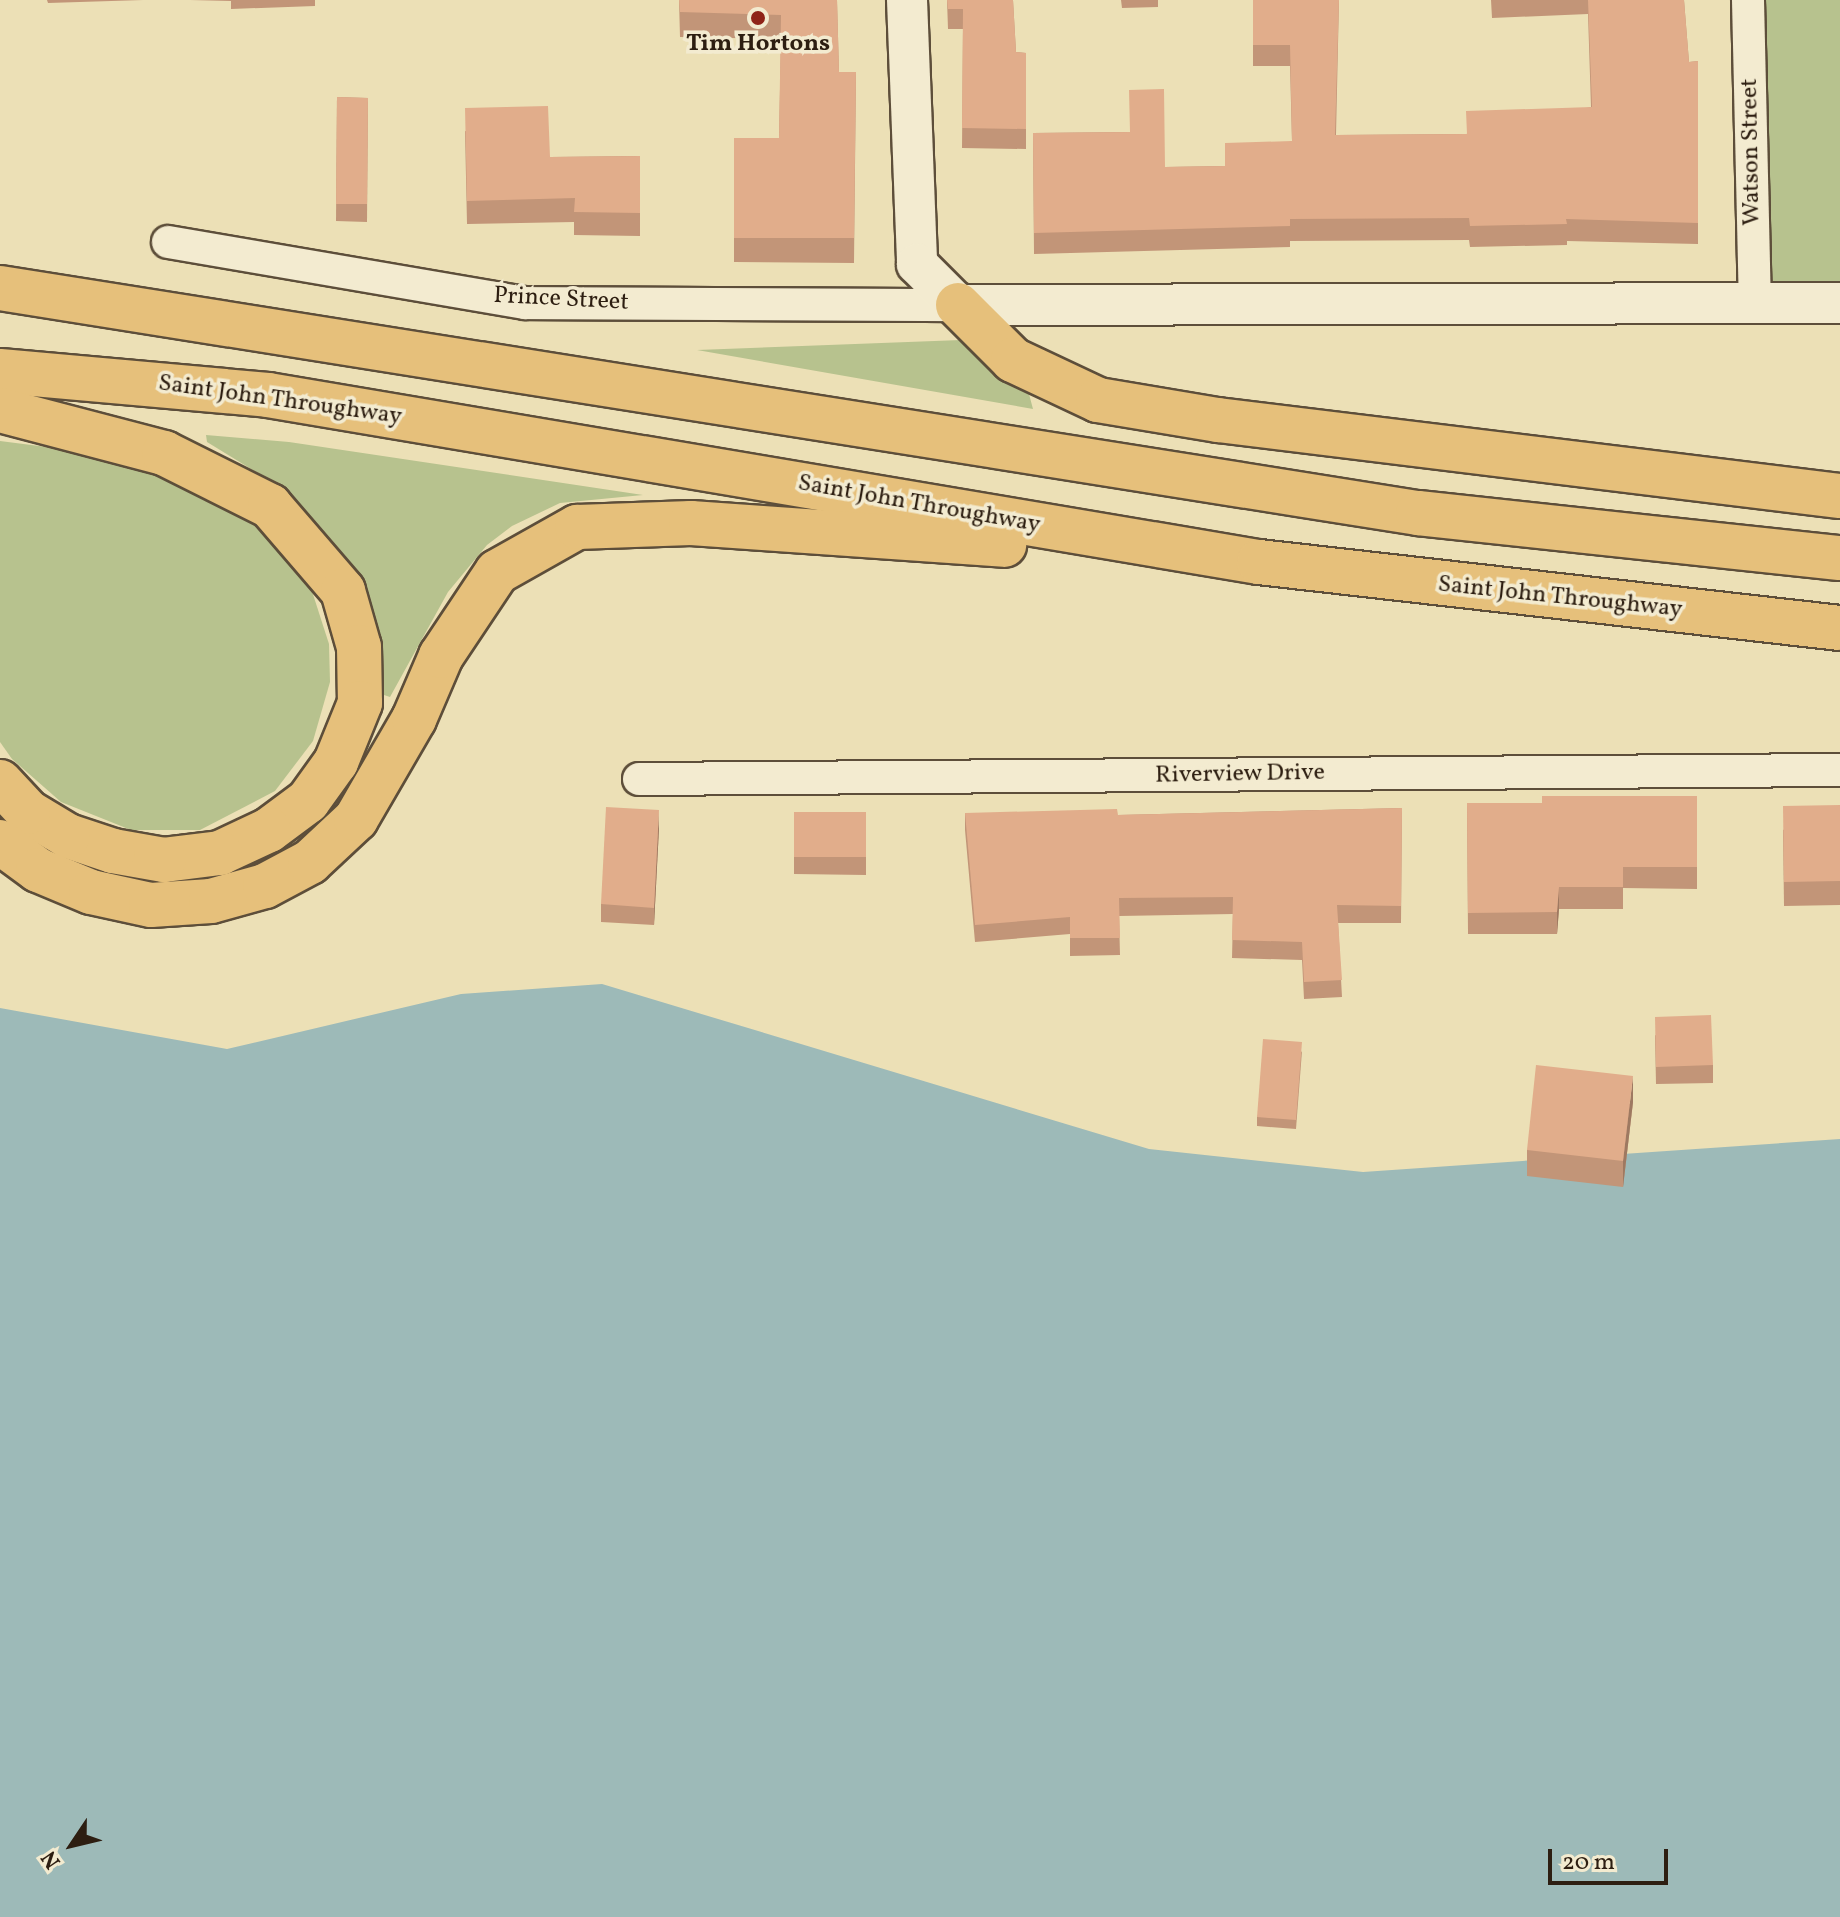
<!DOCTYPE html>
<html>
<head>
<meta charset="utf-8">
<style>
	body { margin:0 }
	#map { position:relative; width:1840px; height:1917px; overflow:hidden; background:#ece0b6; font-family:Vollkorn,serif }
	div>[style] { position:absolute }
	.green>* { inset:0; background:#b7c28e }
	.water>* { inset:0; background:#9dbab8 }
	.roads { filter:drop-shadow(2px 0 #5d4e3a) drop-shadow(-2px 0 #5d4e3a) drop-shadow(0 2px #5d4e3a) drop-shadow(0 -2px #5d4e3a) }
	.minor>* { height:32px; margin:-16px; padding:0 16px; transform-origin:16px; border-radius:16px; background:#f3ebd0 }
	.tertiary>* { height:40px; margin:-20px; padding:0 20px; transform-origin:20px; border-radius:20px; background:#f3ebd0 }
	.motorway>* { height:44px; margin:-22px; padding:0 22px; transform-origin:22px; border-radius:22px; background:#e6c07b }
	.wall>* { inset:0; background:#c29578 }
	.shaded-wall>* { inset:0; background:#9e7961 }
	.building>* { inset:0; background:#e1ad8b }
	.dots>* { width:22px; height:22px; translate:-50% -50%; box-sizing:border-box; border:4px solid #f3ebd0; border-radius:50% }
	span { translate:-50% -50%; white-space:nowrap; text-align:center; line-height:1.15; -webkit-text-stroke:7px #f3ebd0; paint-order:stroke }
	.poi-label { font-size:24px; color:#2d1e11; font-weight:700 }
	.street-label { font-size:24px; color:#2d1e11 }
	.north { position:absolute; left:32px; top:1805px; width:80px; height:80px; -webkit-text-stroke:6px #f3ebd0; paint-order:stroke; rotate:235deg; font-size:22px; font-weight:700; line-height:32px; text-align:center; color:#2d1e11 }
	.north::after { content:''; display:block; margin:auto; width:28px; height:36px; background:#2d1e11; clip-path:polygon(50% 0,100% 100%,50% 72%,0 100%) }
	.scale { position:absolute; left:1548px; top:1849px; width:120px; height:36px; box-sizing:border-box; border:4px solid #2d1e11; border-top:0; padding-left:10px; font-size:24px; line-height:28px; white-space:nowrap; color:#2d1e11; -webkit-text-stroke:6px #f3ebd0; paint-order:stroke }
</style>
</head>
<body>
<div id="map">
	<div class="green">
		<div style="clip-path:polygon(1748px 0,1840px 0,1840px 303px,1755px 304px)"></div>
		<div style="clip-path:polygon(961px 340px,995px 374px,1029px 394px,1033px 409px,697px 350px)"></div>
		<div style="clip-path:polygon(206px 435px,289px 442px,643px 495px,560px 503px,512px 526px,487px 545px,448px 592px,390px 697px,372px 691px,352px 571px,334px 545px,279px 486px,207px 442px)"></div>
		<div style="clip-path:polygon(0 441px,86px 452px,162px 472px,252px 520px,310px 585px,329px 644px,330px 682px,313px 741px,275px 791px,200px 830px,131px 830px,61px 802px,12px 759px,0 742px)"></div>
	</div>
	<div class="water">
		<div style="clip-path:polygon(602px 984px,1149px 1149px,1363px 1172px,1840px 1139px,1840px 1917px,0 1917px,0 1008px,227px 1049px,461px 994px)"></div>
	</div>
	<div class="roads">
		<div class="minor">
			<div style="left:1748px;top:0;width:304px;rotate:88.7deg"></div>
			<div style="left:168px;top:242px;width:362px;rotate:9.7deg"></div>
			<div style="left:525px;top:303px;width:433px;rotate:0.3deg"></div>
			<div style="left:639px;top:779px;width:1201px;rotate:-0.43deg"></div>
		</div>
		<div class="tertiary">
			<div style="left:907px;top:0;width:264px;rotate:87.8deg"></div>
			<div style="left:917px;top:264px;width:58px;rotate:45deg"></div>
			<div style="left:958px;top:305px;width:882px;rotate:-0.13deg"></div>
		</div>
		<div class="motorway">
			<div style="left:0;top:288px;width:1436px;rotate:9.02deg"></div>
			<div style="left:1418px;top:513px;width:424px;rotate:6.1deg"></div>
			<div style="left:958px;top:305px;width:78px;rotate:45deg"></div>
			<div style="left:1013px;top:360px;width:94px;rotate:25.2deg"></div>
			<div style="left:1098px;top:400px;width:122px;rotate:9.5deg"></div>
			<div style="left:1218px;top:420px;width:627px;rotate:6.97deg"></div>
			<div style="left:0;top:371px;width:269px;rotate:5.1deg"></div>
			<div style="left:268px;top:395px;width:1005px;rotate:9.57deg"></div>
			<div style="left:1259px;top:562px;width:585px;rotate:6.48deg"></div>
			<div style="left:0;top:410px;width:170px;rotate:14.7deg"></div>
			<div style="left:164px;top:453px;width:119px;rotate:26.6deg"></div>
			<div style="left:270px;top:506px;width:112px;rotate:49.3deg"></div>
			<div style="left:343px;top:591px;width:58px;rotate:74.1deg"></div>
			<div style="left:359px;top:647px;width:56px;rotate:89deg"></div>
			<div style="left:360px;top:703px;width:64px;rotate:112.1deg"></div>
			<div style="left:336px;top:762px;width:48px;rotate:125.7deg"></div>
			<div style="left:308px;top:801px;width:49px;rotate:143.4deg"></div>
			<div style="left:269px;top:830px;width:54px;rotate:154.9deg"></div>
			<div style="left:220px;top:853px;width:56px;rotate:172.9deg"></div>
			<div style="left:164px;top:860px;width:52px;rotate:-170deg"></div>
			<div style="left:113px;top:851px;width:47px;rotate:-161.6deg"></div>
			<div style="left:68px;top:836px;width:47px;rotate:-149deg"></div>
			<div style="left:28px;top:812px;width:41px;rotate:-133deg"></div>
			<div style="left:0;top:842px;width:47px;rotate:36.4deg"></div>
			<div style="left:38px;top:870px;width:57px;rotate:22.5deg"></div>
			<div style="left:91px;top:892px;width:61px;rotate:12.2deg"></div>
			<div style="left:151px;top:905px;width:60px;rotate:-3.8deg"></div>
			<div style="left:211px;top:901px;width:56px;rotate:-15.5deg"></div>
			<div style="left:265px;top:886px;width:51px;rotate:-28.1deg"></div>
			<div style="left:310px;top:862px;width:63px;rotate:-43.1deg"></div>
			<div style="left:356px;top:819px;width:116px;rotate:-59.9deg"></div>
			<div style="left:414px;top:719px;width:69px;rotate:-66.8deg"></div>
			<div style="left:441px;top:656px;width:101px;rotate:-56.3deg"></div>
			<div style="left:497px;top:572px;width:92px;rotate:-29.4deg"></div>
			<div style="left:577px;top:527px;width:114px;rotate:-2deg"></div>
			<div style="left:691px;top:523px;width:314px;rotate:4deg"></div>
		</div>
	</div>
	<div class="wall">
		<div style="clip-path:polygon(47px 0,143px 0,48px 3px)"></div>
		<div style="clip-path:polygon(190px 0,315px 0,315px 6px,231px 9px,231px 1px)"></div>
		<div style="clip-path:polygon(679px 0,837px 0,839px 72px,856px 72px,854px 263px,734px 262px,734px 138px,779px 138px,781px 39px,680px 37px)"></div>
		<div style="clip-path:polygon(947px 0,1013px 0,1016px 52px,1026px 53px,1026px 149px,962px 148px,963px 29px,948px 29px)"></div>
		<div style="clip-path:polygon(1121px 0,1158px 0,1158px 7px,1122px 8px)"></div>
		<div style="clip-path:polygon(1253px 0,1339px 0,1336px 135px,1466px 134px,1591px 107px,1588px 14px,1492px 18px,1491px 0,1684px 0,1689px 62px,1698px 61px,1698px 244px,1567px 241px,1567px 245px,1470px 247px,1469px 240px,1290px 241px,1290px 247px,1034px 254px,1033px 133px,1130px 132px,1165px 167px,1225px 166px,1292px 141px,1290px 66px,1253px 66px)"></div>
		<div style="clip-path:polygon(337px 97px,368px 98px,367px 222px,336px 221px)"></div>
		<div style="clip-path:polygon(465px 131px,550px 157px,640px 156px,640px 236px,574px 235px,574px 222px,467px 224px)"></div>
		<div style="clip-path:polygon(1697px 796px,1697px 889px,1623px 888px,1623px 909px,1559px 909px,1557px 934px,1468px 934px,1467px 803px,1542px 803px)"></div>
		<div style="clip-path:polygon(1840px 805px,1840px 905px,1784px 906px,1783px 830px)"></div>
		<div style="clip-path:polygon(1402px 808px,1401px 923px,1338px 923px,1342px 997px,1304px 999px,1302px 960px,1232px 958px,1233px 914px,1119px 916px,1120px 955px,1070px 956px,1070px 934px,975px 942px,965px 830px,965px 813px,1118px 815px)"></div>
		<div style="clip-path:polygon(794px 812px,866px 812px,866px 875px,794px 874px)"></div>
		<div style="clip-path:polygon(659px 828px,654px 925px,601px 922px,601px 904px)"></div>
		<div style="clip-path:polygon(1655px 1035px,1713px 1065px,1713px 1083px,1656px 1084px)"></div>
		<div style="clip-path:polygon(1302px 1051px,1296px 1129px,1257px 1126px,1257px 1117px)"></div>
		<div style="clip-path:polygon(1633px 1102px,1623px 1187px,1527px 1176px,1527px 1150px)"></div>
	</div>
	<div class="shaded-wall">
		<div style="clip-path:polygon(659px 810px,659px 828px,654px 925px,654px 908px)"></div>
		<div style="clip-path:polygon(1559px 887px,1559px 909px,1557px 934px,1557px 912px)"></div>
		<div style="clip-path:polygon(1633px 1076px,1633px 1102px,1623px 1187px,1623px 1161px)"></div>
	</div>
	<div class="building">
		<div style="clip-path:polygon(679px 0,837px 0,839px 72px,856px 72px,854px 238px,734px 238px,734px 138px,779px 138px,781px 15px,680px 12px)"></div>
		<div style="clip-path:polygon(947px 0,1013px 0,1016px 52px,1026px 53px,1026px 129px,962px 128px,963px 9px,948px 9px)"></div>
		<div style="clip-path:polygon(1253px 0,1339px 0,1335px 135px,1467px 134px,1466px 111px,1592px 107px,1588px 0,1684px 0,1689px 62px,1698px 61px,1698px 223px,1566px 219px,1567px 224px,1470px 226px,1469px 218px,1290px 219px,1290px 226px,1034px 233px,1033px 133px,1130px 132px,1129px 90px,1164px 89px,1165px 167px,1225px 166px,1225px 143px,1292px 141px,1290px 45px,1253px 45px)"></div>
		<div style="clip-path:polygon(337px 97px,368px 98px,367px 204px,336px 204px)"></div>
		<div style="clip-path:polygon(548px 106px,550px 157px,640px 156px,640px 213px,574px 212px,575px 198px,467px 201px,465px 108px)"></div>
		<div style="clip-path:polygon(1542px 796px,1697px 796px,1697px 867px,1623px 867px,1623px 887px,1559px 887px,1557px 912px,1468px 913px,1467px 803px,1542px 803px)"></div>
		<div style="clip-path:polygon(1840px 805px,1840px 881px,1784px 882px,1783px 806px)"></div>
		<div style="clip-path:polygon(606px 807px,659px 810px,654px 908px,601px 904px)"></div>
		<div style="clip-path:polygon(1402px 808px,1401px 906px,1337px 905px,1342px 980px,1304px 982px,1302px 942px,1232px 940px,1233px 897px,1119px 898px,1120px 938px,1070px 938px,1070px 917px,975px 925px,965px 813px,1117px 809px,1118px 815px)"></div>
		<div style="clip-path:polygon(794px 812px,866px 812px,866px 857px,794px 857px)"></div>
		<div style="clip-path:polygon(1711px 1015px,1713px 1065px,1656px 1067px,1655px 1017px)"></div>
		<div style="clip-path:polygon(1263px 1039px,1302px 1042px,1296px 1120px,1257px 1117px)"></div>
		<div style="clip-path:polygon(1536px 1065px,1633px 1076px,1623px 1161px,1527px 1150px)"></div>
	</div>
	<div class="dots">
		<div style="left:758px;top:18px;background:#8f2418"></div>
	</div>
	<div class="poi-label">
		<span style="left:758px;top:45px">Tim Hortons</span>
	</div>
	<div class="street-label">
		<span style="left:1752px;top:152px;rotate:-91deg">Watson Street</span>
		<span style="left:561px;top:300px;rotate:3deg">Prince Street</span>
		<span style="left:280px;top:401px;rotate:8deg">Saint John Throughway</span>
		<span style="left:919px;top:505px;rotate:10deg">Saint John Throughway</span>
		<span style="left:1560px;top:598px;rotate:6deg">Saint John Throughway</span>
		<span style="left:1240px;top:775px;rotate:-1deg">Riverview Drive</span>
	</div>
	<div class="north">N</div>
	<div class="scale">20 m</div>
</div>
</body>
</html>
